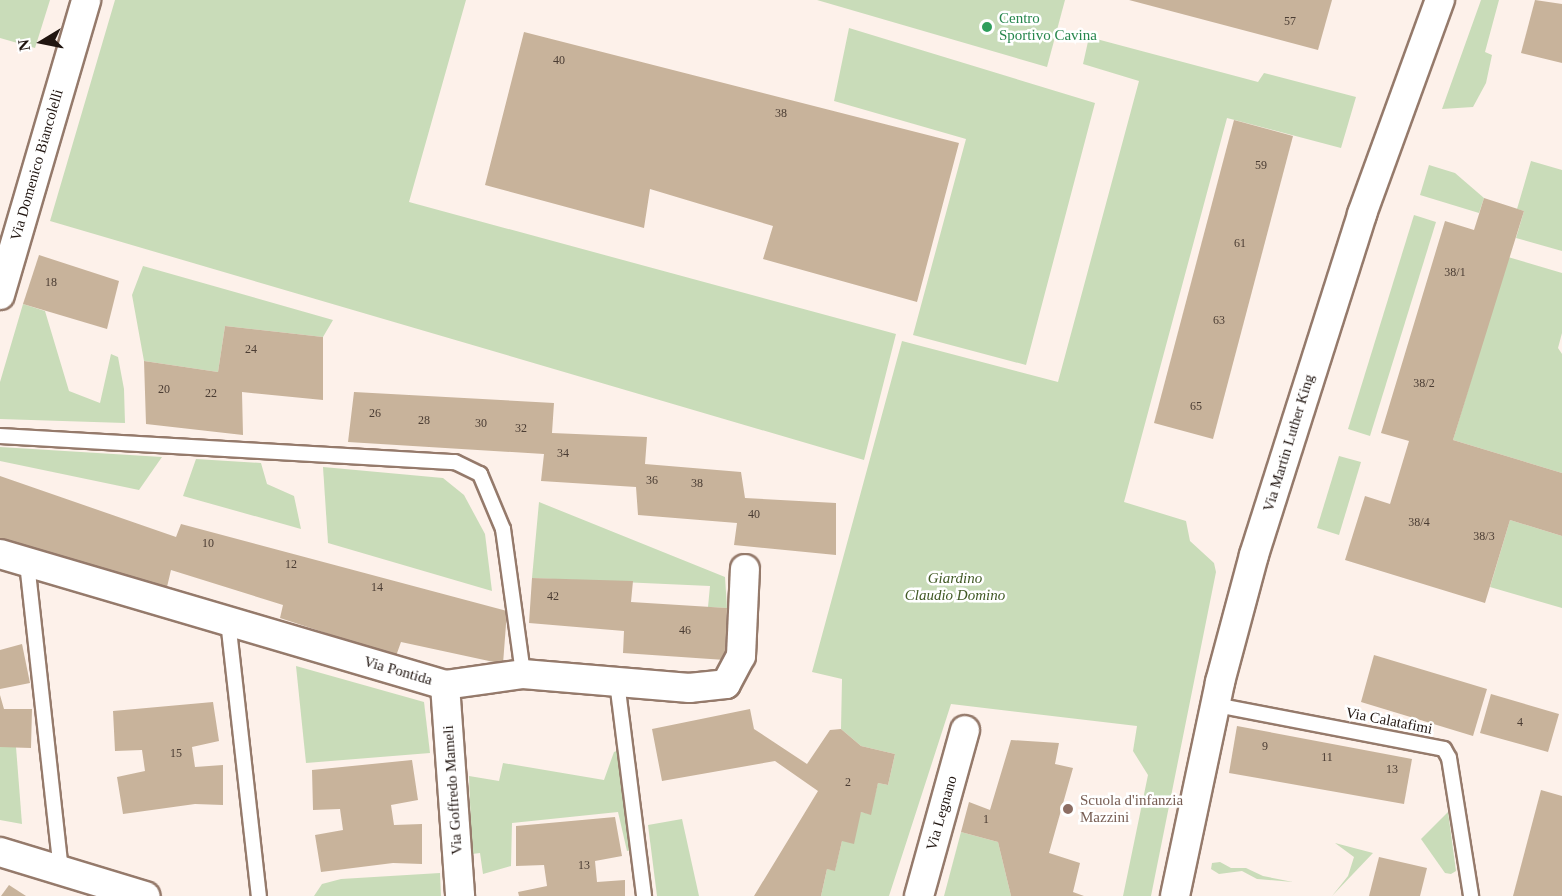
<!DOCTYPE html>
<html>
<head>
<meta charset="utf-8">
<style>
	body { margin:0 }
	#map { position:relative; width:1562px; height:896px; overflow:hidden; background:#fdf1ea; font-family:Georgia,serif }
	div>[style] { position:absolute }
	.green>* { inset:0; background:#c9dcb9 }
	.building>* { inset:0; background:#c8b39b }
	.roads { filter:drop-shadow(2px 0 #957a6b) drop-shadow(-2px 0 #957a6b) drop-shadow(0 2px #957a6b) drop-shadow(0 -2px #957a6b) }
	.service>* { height:14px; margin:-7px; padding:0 7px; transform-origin:7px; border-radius:7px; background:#fff }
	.minor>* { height:28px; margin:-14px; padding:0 14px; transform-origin:14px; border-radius:14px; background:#fff }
	.dots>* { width:16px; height:16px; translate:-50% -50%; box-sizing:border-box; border:3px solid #fff; border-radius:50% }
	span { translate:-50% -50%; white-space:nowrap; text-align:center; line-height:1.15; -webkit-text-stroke:5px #fff; paint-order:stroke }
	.number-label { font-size:12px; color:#4a3c33 }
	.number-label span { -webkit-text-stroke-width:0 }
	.leisure-label { font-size:15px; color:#27864d }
	.left { translate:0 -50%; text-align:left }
	.street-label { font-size:15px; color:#201510 }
	.park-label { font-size:15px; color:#415925; font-style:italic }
	.education-label { font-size:15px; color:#785e54 }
	.north { position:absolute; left:12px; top:12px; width:60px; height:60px; -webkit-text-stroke:4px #fff; paint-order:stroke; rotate:260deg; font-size:16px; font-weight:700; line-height:24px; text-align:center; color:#201510 }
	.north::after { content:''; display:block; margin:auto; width:21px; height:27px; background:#201510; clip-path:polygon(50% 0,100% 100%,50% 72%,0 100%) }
</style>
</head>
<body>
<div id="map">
	<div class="green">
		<div style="clip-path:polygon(0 0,50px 0,35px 48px,0 38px)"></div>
		<div style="clip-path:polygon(115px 0,466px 0,409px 202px,896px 334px,864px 460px,50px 221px)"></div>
		<div style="clip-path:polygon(817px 0,1065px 0,1047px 67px)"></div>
		<div style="clip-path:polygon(1481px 0,1499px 0,1485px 52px,1492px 55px,1486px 83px,1473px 107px,1442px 109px)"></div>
		<div style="clip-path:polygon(849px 28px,1095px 103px,1026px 365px,913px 335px,966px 139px,834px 101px)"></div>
		<div style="clip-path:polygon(1089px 37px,1258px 82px,1264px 73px,1356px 97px,1341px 148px,1227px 118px,1124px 502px,1186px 521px,1190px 541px,1214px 563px,1216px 572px,1151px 896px,1123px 896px,1148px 775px,1133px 751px,1137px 726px,951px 704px,889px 896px,821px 896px,827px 869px,835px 870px,842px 841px,861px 812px,870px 814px,878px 783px,888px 785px,895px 754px,861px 746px,841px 729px,842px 679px,812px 672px,902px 341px,1058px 382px,1139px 81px,1083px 64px)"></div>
		<div style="clip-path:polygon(1531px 161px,1562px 170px,1562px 251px,1516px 238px,1524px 211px,1517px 209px)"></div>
		<div style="clip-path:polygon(1429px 165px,1455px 173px,1484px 198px,1479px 213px,1420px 195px)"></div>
		<div style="clip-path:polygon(1414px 215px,1436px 222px,1370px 436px,1348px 429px)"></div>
		<div style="clip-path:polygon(1508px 257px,1562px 273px,1562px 333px,1558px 348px,1562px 354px,1562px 473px,1453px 440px)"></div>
		<div style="clip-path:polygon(143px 266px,333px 320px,323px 337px,225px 326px,218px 372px,144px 361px,132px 295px)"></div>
		<div style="clip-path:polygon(23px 304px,45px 311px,69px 391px,100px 403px,111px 354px,118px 357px,124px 389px,125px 423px,0 419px,0 382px)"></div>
		<div style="clip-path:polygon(0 447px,162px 457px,139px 490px,0 461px)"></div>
		<div style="clip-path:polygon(1339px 456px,1361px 462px,1339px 535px,1317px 528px)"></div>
		<div style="clip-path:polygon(196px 459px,261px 463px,267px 484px,294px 496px,301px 529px,183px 496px)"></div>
		<div style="clip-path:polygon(323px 467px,443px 478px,464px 495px,485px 534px,492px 591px,328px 543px)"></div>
		<div style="clip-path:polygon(539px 502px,725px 577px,727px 608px,708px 607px,710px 586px,532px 578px)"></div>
		<div style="clip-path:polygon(1510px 520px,1562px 536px,1562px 608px,1490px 587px)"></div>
		<div style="clip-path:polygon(296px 666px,424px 702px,430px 753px,306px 763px)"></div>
		<div style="clip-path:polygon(0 747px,16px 747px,22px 824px,0 820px)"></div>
		<div style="clip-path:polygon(619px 750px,632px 850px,627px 851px,618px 812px,512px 823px,511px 866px,483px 874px,480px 853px,472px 854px,469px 776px,499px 781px,503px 763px,604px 780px,614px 752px)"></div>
		<div style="clip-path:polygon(1448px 812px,1456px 871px,1451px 874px,1445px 873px,1421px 839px)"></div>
		<div style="clip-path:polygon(682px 819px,699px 896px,657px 896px,648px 825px)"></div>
		<div style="clip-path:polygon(961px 832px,998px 842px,1011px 896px,944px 896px)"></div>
		<div style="clip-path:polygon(1335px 843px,1373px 853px,1332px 896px,1348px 876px,1354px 857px)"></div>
		<div style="clip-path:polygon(1220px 862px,1231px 868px,1246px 868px,1263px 876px,1293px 882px,1257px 879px,1242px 871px,1219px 874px,1211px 869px,1212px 863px)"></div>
		<div style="clip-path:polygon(440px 873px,441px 896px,314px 896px,322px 884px,341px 879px)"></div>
	</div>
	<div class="building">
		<div style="clip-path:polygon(1129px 0,1332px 0,1318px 50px)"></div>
		<div style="clip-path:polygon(1535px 0,1562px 4px,1562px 63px,1521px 53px)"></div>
		<div style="clip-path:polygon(524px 32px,959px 143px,917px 302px,763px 259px,773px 226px,650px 189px,644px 228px,485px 185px)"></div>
		<div style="clip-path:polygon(1234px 120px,1293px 136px,1213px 439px,1154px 423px)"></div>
		<div style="clip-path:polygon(1484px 198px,1524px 211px,1453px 440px,1562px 473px,1562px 536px,1510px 520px,1485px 603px,1345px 560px,1365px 496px,1390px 504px,1409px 441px,1381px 433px,1445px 221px,1474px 230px)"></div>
		<div style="clip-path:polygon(39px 255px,119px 281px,107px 329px,23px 304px)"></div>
		<div style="clip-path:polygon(225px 326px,323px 337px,323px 400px,242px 392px,243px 435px,146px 424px,144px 361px,218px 372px)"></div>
		<div style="clip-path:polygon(354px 392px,554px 403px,552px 433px,647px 437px,645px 464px,741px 472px,745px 498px,836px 503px,836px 555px,734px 545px,737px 523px,638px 515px,636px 487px,541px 481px,544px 454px,348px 442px)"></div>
		<div style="clip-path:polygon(0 476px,176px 537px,181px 524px,507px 611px,503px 664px,401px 642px,396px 656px,280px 618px,283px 605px,171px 570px,167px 587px,0 538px)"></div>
		<div style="clip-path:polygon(532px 578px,633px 581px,631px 602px,727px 608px,725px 660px,623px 653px,624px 631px,529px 623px)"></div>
		<div style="clip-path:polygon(22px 644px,30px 683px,0 689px,0 650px)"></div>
		<div style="clip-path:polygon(1374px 655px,1487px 689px,1473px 736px,1361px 702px)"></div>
		<div style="clip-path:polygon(1491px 694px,1559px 714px,1548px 752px,1480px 733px)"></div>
		<div style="clip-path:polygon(0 695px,4px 709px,32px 709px,31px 748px,0 747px)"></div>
		<div style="clip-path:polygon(213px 702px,219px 741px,192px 747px,195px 767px,223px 765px,223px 805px,195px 804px,123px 814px,117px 777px,145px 771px,142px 750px,115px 751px,113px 711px)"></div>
		<div style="clip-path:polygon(750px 709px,754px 729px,807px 764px,830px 730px,841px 729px,861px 746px,895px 754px,888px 785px,878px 783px,871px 815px,861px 812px,854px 844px,842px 841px,835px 871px,827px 869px,821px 896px,754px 896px,818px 791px,775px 761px,662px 781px,652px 729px)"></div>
		<div style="clip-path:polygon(1237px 726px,1412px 759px,1404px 804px,1229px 773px)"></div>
		<div style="clip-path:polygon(1011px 740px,1059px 743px,1055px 764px,1073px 768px,1049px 853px,1080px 863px,1073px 892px,1084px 896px,1011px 896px,998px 842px,961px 832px,969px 802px,990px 810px)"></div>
		<div style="clip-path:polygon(412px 760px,418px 800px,391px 805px,394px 825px,422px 824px,422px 864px,393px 863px,321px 872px,315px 835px,343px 830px,340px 809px,313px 810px,312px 770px)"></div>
		<div style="clip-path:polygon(1541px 790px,1562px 796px,1562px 896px,1513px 896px)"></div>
		<div style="clip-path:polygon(615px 817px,622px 856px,595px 861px,597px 882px,625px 880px,625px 896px,519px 896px,518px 892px,547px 886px,544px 865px,516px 866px,516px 826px)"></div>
		<div style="clip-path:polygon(1379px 857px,1427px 868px,1420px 896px,1369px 896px)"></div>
		<div style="clip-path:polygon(9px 885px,26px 896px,1px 896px)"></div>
	</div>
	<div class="roads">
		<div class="service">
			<div style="left:0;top:436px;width:456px;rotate:3.3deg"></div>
			<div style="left:455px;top:462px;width:28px;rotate:26deg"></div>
			<div style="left:480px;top:474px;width:60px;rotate:67.3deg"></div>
			<div style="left:503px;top:529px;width:146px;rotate:82.1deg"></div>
			<div style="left:27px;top:563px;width:311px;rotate:83.7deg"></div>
			<div style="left:228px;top:621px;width:277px;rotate:83.6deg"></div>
			<div style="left:617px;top:682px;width:216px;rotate:82.8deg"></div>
			<div style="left:1216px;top:705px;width:232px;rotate:10.9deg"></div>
			<div style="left:1444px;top:749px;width:10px;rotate:61deg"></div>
			<div style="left:1449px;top:758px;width:140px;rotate:80.9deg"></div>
		</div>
		<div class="minor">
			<div style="left:0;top:295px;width:307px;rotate:-73.7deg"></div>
			<div style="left:0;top:554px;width:464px;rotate:16.4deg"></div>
			<div style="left:445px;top:685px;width:79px;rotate:-8deg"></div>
			<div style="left:523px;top:674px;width:167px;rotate:4.8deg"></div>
			<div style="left:689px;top:688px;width:37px;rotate:-6deg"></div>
			<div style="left:726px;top:684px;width:32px;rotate:-62deg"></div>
			<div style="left:741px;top:656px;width:87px;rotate:-87.4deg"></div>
			<div style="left:445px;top:685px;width:212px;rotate:85.9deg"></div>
			<div style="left:0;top:852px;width:152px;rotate:16.9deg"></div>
			<div style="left:919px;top:896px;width:172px;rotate:-74.5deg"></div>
			<div style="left:1175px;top:896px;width:219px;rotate:-78.1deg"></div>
			<div style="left:1220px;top:682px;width:131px;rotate:-75deg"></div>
			<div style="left:1254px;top:555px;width:358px;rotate:-72.4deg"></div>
			<div style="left:1362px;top:214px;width:228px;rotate:-70deg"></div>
		</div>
	</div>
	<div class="dots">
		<div style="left:987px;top:27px;background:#2e9e5b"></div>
		<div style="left:1068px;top:809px;background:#8d6e63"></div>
	</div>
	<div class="number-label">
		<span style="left:1290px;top:22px">57</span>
		<span style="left:559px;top:61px">40</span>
		<span style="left:781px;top:114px">38</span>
		<span style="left:1261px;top:166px">59</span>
		<span style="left:1240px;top:244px">61</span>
		<span style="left:1455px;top:273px">38/1</span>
		<span style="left:51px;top:283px">18</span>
		<span style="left:1219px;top:321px">63</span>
		<span style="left:251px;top:350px">24</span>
		<span style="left:1424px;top:384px">38/2</span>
		<span style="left:164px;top:390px">20</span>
		<span style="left:211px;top:394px">22</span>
		<span style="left:1196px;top:407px">65</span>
		<span style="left:375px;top:414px">26</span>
		<span style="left:424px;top:421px">28</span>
		<span style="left:481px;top:424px">30</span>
		<span style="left:521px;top:429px">32</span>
		<span style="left:563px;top:454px">34</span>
		<span style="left:652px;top:481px">36</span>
		<span style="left:697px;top:484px">38</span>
		<span style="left:754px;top:515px">40</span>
		<span style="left:1419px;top:523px">38/4</span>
		<span style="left:1484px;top:537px">38/3</span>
		<span style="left:208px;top:544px">10</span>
		<span style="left:291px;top:565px">12</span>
		<span style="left:377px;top:588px">14</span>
		<span style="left:553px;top:597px">42</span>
		<span style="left:685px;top:631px">46</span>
		<span style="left:1520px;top:723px">4</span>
		<span style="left:1265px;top:747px">9</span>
		<span style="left:176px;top:754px">15</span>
		<span style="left:1327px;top:758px">11</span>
		<span style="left:1392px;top:770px">13</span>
		<span style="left:848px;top:783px">2</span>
		<span style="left:986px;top:820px">1</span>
		<span style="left:584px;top:866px">13</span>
	</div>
	<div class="leisure-label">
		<span class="left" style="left:999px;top:27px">Centro<br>Sportivo Cavina</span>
	</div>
	<div class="street-label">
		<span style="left:37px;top:165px;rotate:-74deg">Via Domenico Biancolelli</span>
		<span style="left:1289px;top:443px;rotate:-73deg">Via Martin Luther King</span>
		<span style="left:398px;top:671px;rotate:16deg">Via Pontida</span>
		<span style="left:1389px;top:721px;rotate:11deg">Via Calatafimi</span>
		<span style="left:453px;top:790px;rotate:-94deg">Via Goffredo Mameli</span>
		<span style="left:942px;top:813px;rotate:-74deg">Via Legnano</span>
	</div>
	<div class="park-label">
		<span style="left:955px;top:587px">Giardino<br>Claudio Domino</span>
	</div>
	<div class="education-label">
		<span class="left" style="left:1080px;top:809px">Scuola d'infanzia<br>Mazzini</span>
	</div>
	<div class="north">N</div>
</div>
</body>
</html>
